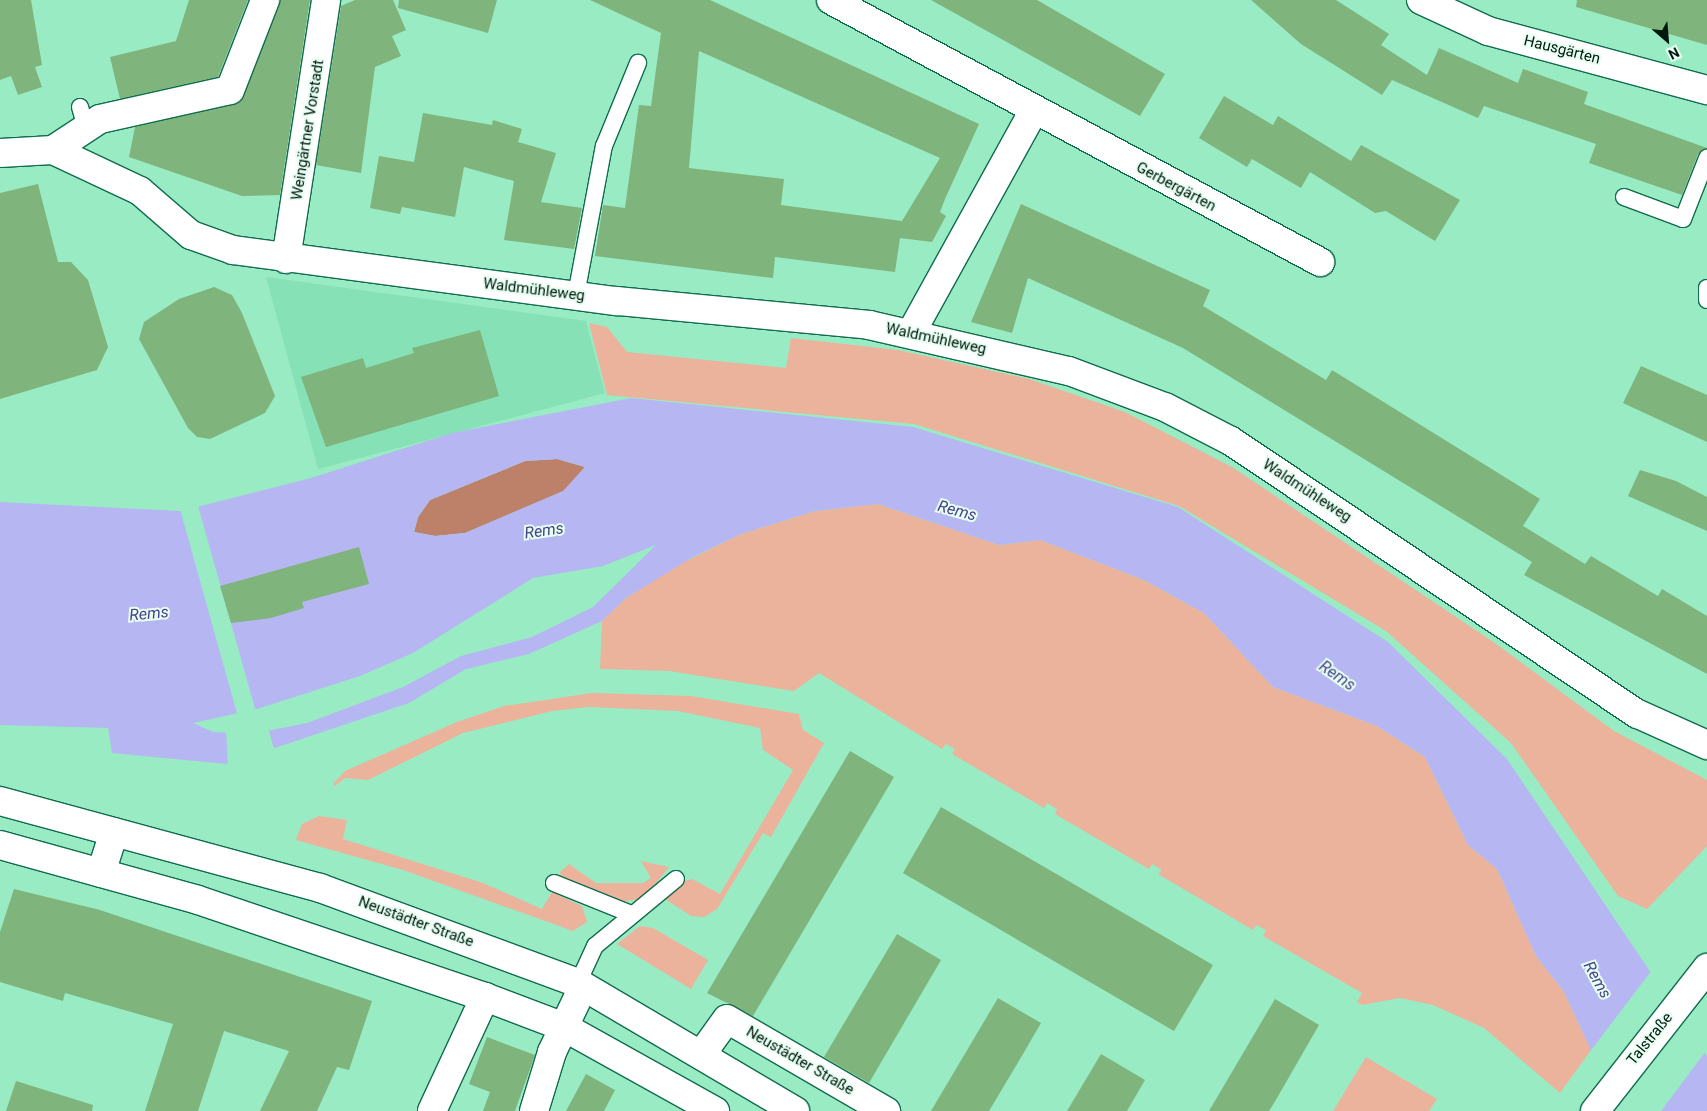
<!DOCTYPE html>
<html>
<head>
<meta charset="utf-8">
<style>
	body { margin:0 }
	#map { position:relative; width:1707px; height:1111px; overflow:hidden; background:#99ebc4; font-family:Roboto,sans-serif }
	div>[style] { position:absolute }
	.built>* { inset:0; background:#86e1b7 }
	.green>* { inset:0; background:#ecb39c }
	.forest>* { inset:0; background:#bd8169 }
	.water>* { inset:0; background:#b6b7f2 }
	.pier>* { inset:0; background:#99ebc4 }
	.building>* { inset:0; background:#7fb47c }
	.roads { filter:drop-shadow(1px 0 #0f6c4c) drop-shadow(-1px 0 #0f6c4c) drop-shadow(0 1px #0f6c4c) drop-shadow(0 -1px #0f6c4c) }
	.service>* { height:16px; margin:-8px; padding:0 8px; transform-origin:8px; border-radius:8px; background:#fff }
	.minor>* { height:28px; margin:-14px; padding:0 14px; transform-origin:14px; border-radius:14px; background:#fff }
	.tertiary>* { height:28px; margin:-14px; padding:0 14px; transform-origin:14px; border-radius:14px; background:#fff }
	span { translate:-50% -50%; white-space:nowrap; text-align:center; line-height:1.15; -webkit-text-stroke:4px #e7fef2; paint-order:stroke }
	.street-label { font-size:15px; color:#01180e }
	.water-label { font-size:16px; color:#474389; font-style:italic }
	.north { position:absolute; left:1642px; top:15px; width:50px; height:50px; -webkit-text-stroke:4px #e7fef2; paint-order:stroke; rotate:153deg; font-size:14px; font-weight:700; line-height:20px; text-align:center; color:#01180e }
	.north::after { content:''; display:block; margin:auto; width:18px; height:22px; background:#01180e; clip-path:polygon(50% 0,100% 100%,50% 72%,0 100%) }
</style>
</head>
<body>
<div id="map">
	<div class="built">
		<div style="clip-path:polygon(266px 277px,586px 321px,605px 393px,318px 469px)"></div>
	</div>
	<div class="green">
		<div style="clip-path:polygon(589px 323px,607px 327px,627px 352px,786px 368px,791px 338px,898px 350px,1029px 379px,1125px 412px,1232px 467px,1495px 643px,1614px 731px,1707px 780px,1707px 846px,1647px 909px,1618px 896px,1511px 743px,1386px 631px,1179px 506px,914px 424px,607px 395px)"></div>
		<div style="clip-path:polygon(878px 504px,999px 545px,1040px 540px,1144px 580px,1204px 613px,1273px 687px,1377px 726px,1425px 757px,1468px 845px,1497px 869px,1536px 956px,1564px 992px,1591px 1050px,1560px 1093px,1484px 1028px,1433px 1005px,1400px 998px,1362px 1005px,1357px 1002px,1362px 993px,1263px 936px,1266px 930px,1256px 925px,1253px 930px,1158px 874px,1162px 870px,1152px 864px,1149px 869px,1055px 814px,1057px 809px,1047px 803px,1044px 808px,952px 754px,955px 749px,946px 744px,942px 749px,819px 673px,794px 691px,669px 671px,600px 669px,602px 621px,626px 598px,680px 564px,741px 534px,815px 511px)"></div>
		<div style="clip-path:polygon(592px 693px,691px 696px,799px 714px,803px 730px,824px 743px,771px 837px,763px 833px,717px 909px,704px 917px,691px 916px,665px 899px,680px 882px,692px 879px,720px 894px,793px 770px,763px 750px,760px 728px,678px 711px,588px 707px,552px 711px,463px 733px,368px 780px,345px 778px,335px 786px,333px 784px,345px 771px,457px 722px,504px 706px)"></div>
		<div style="clip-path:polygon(319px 816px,347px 820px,343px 839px,483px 883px,542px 909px,552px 892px,582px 906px,587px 922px,573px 931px,403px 870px,296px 840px,302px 824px)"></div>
		<div style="clip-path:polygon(641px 861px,669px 867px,643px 899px,615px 902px,561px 878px,560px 872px,569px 864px,596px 883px,643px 883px,651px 878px)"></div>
		<div style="clip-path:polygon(640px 926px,653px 928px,708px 960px,691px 989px,617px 944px)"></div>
		<div style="clip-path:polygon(1366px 1057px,1437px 1099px,1429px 1111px,1333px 1111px)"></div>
	</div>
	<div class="forest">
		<div style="clip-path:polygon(557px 459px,585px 467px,564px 491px,465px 533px,435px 536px,414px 532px,418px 517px,430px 500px,525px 461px)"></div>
	</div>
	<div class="water">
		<div style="clip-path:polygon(evenodd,631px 398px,913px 427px,1178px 507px,1388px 642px,1507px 759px,1707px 1056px,1707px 1111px,1619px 1111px,1564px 992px,1536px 956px,1497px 869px,1468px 845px,1425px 757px,1377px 726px,1273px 687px,1204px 613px,1144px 580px,1040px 540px,999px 545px,878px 504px,815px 511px,741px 534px,693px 557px,626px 598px,602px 621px,529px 654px,466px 669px,409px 703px,227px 764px,112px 753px,108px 728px,0 725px,0 502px,181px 511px,311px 478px,452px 433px,631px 398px,557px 459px,585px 467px,563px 491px,465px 533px,435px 536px,414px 532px,418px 517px,430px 500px,525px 461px,557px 459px,631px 398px,656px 545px,593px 607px,532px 637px,461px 656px,403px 687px,307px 723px,252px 734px,213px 732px,193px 723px,257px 709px,360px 676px,413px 653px,533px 578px,603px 566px,656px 545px)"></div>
	</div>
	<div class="pier">
		<div style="clip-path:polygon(198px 506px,256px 712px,238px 717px,180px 509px)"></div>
		<div style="clip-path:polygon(268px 728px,275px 752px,228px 766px,226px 731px)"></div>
		<div style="clip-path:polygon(1652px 970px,1706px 1051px,1661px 1111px,1616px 1111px,1589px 1053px)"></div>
	</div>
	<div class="building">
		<div style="clip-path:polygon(0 0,31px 0,42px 65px,35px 67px,42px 87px,18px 95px,11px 76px,0 80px)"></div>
		<div style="clip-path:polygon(189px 0,248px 0,218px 77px,120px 99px,110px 57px,176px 41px)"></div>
		<div style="clip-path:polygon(280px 0,310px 0,280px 195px,242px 196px,129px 157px,135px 127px,240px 102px)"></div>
		<div style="clip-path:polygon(355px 0,393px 0,406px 30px,392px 36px,401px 56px,375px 67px,361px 173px,316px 165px,341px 6px)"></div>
		<div style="clip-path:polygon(399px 0,497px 0,488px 33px,398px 8px)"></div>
		<div style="clip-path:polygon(evenodd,590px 0,710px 0,979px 124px,945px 199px,940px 212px,946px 216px,932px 242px,900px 238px,895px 272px,775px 257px,773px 278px,595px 256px,603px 205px,625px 208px,639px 105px,651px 106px,661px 33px,590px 0,699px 51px,940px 158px,902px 221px,781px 205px,784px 179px,689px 168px,699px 51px)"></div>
		<div style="clip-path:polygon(931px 0,1037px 0,1165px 74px,1140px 116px)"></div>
		<div style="clip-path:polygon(1251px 0,1336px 0,1389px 34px,1381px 45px,1427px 75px,1439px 48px,1518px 83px,1523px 69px,1588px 92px,1584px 104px,1707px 148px,1698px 154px,1682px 195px,1589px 163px,1596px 144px,1484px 106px,1478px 118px,1392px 80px,1382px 95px,1301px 44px)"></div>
		<div style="clip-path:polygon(1577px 0,1707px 0,1707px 45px,1576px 7px)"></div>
		<div style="clip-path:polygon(1224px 96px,1273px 125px,1278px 116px,1351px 161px,1361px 145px,1460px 200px,1435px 241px,1386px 211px,1375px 213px,1310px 172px,1301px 188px,1252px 159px,1247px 167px,1199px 138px)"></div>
		<div style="clip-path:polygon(423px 113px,492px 125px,493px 120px,522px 129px,518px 142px,556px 153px,541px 202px,582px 208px,574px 249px,504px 240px,514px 181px,464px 167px,455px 217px,402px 207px,400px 214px,370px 208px,379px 156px,414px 162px)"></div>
		<div style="clip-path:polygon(38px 184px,58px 262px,71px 262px,88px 280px,108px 347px,97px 370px,0 399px,0 193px)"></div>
		<div style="clip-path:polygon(1021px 204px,1210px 290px,1203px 306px,1326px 380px,1332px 370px,1540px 499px,1523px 526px,1585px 564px,1591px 556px,1658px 596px,1662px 589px,1707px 616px,1707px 674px,1524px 575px,1532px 562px,1183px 348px,1028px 278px,1012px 333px,971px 322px)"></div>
		<div style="clip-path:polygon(214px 287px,232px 295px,242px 313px,275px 396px,265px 413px,210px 439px,197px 437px,188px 428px,139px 339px,144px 322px,179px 299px)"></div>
		<div style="clip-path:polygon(480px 330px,499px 396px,326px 447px,301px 377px,363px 358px,366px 368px,414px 353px,412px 348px)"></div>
		<div style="clip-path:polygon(1641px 366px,1707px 395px,1707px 442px,1623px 403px)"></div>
		<div style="clip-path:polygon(1640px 470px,1676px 481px,1707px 497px,1707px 531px,1628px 496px)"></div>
		<div style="clip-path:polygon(359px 547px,369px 584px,302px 602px,304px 608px,271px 618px,231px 623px,220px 586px)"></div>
		<div style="clip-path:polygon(850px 751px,894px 777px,753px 1016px,707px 993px)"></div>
		<div style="clip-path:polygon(941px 807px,1213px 965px,1174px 1031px,903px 873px)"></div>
		<div style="clip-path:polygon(14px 889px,100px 910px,372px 1001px,349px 1070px,337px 1067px,317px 1111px,260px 1111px,289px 1051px,224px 1031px,198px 1111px,145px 1111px,173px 1024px,65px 993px,63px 1001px,0 982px,0 932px)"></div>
		<div style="clip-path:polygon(897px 934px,941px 960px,869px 1083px,824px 1057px)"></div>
		<div style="clip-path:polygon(998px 998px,1041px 1023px,1023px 1054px,989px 1111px,931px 1111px)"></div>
		<div style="clip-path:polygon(1275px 999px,1319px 1025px,1277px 1098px,1269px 1111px,1209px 1111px)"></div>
		<div style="clip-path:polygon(487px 1037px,535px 1055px,515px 1111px,483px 1111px,490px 1092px,469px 1084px)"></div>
		<div style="clip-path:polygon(1101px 1054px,1145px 1080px,1127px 1111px,1067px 1111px)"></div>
		<div style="clip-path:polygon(586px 1074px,615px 1090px,604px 1111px,566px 1111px)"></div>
		<div style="clip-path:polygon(16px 1081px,93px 1105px,92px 1111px,6px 1111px)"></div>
	</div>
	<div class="roads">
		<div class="service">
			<div style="left:80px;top:107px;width:22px;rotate:74deg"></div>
			<div style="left:1624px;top:197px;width:63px;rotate:20.4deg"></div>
			<div style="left:1683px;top:219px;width:66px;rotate:-68.5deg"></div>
			<div style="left:1707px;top:288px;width:12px;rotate:90deg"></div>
			<div style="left:576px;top:295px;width:152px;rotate:-79.4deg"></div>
			<div style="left:604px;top:146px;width:90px;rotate:-67.7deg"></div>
			<div style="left:554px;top:883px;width:83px;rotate:21.9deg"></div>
			<div style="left:578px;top:983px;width:41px;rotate:-65.3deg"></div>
			<div style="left:595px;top:946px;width:105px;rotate:-39.6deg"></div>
		</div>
		<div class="minor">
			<div style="left:831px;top:0;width:555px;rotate:28.18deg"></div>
			<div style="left:1421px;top:0;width:74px;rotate:24.8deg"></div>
			<div style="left:1488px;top:31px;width:227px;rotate:15.1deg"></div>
			<div style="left:53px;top:150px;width:56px;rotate:-33.4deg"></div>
			<div style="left:100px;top:119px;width:133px;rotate:-12.6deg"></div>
			<div style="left:230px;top:90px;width:97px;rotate:-68.7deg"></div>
			<div style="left:0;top:153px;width:53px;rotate:-3.2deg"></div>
			<div style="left:53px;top:150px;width:96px;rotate:25.2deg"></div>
			<div style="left:140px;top:191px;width:67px;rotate:40.8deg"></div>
			<div style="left:191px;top:235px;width:45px;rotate:19.7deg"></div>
			<div style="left:233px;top:250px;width:387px;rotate:7.6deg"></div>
			<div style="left:617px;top:301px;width:253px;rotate:5.4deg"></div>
			<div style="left:869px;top:325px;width:205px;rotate:13deg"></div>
			<div style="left:1069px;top:371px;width:103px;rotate:20.6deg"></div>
			<div style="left:1165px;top:407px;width:74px;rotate:27.3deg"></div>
			<div style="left:1231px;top:441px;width:490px;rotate:33.9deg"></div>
			<div style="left:1638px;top:714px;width:76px;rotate:24.2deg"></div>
			<div style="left:286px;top:259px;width:262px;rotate:-81.2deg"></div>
			<div style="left:911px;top:333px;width:255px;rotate:-61.1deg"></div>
			<div style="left:0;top:845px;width:205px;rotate:15.5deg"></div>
			<div style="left:198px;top:900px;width:303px;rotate:18.7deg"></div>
			<div style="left:485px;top:997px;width:85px;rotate:20.8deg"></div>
			<div style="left:564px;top:1027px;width:173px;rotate:29.1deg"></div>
			<div style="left:101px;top:873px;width:43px;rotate:-72.4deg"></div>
			<div style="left:701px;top:1055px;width:44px;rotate:-54.2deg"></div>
			<div style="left:727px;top:1019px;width:184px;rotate:30.1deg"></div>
			<div style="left:432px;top:1111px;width:126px;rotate:-65.1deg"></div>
			<div style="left:534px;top:1111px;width:62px;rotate:-73deg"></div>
			<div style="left:552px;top:1052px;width:72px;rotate:-64.5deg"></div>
		</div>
		<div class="tertiary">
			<div style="left:0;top:801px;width:332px;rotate:15.2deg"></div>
			<div style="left:320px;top:888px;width:275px;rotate:20.2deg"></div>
			<div style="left:578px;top:983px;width:252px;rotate:30.5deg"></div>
			<div style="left:1595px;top:1111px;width:182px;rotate:-51.9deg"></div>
		</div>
	</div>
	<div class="street-label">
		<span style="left:1562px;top:50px;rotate:14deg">Hausgärten</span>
		<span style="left:308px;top:130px;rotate:-81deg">Weingärtner Vorstadt</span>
		<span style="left:1176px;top:187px;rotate:28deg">Gerbergärten</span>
		<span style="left:534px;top:290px;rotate:7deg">Waldmühleweg</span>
		<span style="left:936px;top:339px;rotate:12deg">Waldmühleweg</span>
		<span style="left:1307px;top:491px;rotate:33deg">Waldmühleweg</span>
		<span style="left:416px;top:922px;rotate:20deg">Neustädter Straße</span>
		<span style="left:1650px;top:1039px;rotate:-51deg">Talstraße</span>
		<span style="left:800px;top:1061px;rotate:30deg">Neustädter Straße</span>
	</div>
	<div class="water-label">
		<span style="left:957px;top:511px;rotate:15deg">Rems</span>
		<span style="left:544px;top:531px;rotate:-8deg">Rems</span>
		<span style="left:149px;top:614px;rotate:-5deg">Rems</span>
		<span style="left:1337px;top:676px;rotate:35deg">Rems</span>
		<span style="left:1597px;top:980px;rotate:61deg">Rems</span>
	</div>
	<div class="north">N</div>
</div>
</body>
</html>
